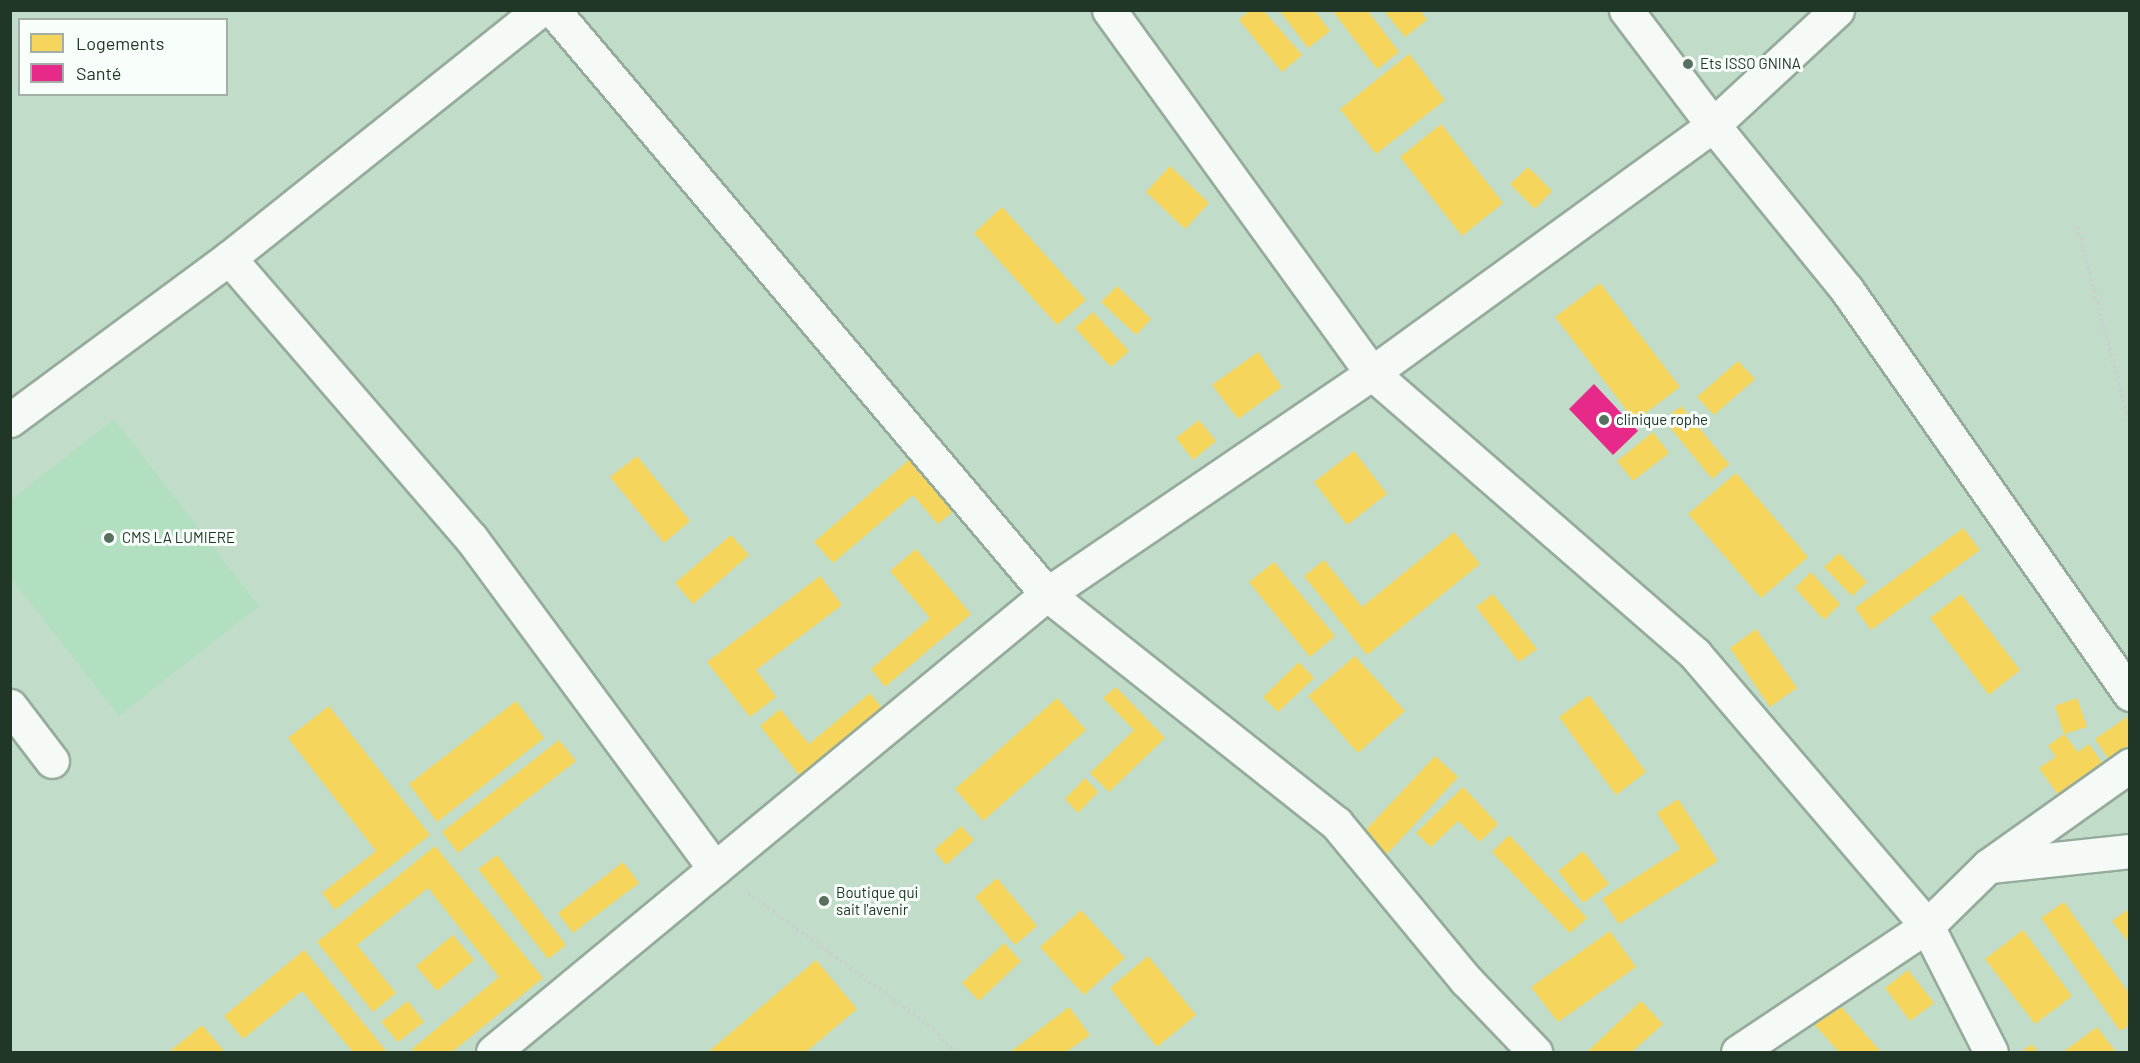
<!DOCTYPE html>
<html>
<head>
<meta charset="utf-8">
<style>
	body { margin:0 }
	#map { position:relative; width:2140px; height:1063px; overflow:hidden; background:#c1ddc9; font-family:Barlow,sans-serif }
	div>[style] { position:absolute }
	.built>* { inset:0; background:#b1dfbf }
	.homes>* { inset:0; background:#f6d55c }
	.health>* { inset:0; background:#e7298a }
	.path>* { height:4px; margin-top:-2px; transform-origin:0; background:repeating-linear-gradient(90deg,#c8d1cb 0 3px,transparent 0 6px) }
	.roads { filter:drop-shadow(2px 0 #95ab9b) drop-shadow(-2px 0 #95ab9b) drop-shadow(0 2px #95ab9b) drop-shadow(0 -2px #95ab9b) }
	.street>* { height:33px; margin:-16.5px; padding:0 16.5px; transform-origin:16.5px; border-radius:16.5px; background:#f6faf7 }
	.dots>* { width:16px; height:16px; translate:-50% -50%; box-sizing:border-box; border:3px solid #f8fefa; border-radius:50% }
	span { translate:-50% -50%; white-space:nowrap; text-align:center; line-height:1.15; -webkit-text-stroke:6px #f8fefa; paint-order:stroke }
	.poi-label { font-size:15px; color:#203627 }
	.left { translate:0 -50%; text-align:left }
	.frame { position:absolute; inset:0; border:12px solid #203627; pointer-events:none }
	.legend { position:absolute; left:18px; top:18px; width:210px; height:78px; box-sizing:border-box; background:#f8fefa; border:2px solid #a2aea6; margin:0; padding:8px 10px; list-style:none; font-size:18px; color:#203627 }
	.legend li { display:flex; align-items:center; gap:12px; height:30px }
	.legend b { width:30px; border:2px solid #a2aea6 }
</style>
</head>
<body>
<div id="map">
	<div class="built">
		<div style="clip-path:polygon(114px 419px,259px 606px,119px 716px,10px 577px,11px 500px)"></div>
	</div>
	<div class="homes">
		<div style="clip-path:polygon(1250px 10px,1263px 10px,1302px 55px,1282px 72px,1239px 20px)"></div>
		<div style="clip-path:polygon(1279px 10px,1314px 10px,1330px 31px,1308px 48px)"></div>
		<div style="clip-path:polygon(1332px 10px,1367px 10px,1399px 52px,1377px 69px)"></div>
		<div style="clip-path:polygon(1383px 10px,1420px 10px,1427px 20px,1405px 37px)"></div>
		<div style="clip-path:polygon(1409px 54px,1445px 100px,1376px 154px,1340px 109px)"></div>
		<div style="clip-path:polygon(1441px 124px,1503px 203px,1462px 236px,1400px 157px)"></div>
		<div style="clip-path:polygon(1170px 166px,1209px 203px,1185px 229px,1146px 192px)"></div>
		<div style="clip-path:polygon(1528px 167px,1552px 191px,1535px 209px,1510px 184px)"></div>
		<div style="clip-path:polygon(1002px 207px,1086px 300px,1057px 325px,974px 233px)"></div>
		<div style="clip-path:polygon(1600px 283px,1680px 387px,1635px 421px,1555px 317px)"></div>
		<div style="clip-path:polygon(1117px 286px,1151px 319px,1136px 335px,1101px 302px)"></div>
		<div style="clip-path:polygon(1093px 312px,1129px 351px,1111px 367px,1075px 328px)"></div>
		<div style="clip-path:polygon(1258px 352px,1282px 387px,1238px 419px,1212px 385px)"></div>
		<div style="clip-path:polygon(1738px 361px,1755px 379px,1714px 415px,1697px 397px)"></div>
		<div style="clip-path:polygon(1681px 406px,1729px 464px,1712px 479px,1664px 420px)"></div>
		<div style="clip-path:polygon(1199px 420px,1216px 441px,1193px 460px,1176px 438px)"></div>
		<div style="clip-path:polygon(1653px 432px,1669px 453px,1633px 481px,1617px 461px)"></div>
		<div style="clip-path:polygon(1354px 451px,1387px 494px,1347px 525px,1314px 482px)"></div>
		<div style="clip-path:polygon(917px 453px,961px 505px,938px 524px,913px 495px,833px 563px,814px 542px)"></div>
		<div style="clip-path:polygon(637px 456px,690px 521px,664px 543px,610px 477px)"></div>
		<div style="clip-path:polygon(1736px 473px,1808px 557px,1761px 598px,1688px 514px)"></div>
		<div style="clip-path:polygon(1963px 528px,1980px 550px,1871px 630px,1855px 608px)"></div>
		<div style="clip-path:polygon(1454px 532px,1480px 564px,1367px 655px,1304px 576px,1324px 560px,1362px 607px)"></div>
		<div style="clip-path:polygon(731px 535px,749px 555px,693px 604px,675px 583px)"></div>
		<div style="clip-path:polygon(916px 549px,971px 614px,885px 687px,871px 669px,930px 618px,890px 571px)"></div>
		<div style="clip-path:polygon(1839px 553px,1867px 582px,1852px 596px,1824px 567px)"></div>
		<div style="clip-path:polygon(1274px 562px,1335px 636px,1310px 657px,1249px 582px)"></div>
		<div style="clip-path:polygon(1811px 572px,1840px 604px,1824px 620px,1795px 588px)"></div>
		<div style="clip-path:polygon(820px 576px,842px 605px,756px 670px,776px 697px,750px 717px,707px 662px)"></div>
		<div style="clip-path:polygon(1493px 594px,1537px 649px,1519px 662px,1476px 607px)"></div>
		<div style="clip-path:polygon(1961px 594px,2020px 670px,1989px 695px,1930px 618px)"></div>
		<div style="clip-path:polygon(1756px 629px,1797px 688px,1770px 707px,1730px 648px)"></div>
		<div style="clip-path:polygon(1355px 656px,1405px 711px,1358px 753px,1308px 696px)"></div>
		<div style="clip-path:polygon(1299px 662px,1314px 678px,1278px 712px,1263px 697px)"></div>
		<div style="clip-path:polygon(1116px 687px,1165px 738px,1109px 792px,1090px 773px,1134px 730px,1103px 698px)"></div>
		<div style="clip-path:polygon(870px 693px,890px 718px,808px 786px,760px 726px,780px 709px,809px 744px)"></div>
		<div style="clip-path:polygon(1589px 695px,1646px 772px,1616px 795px,1559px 717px)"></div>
		<div style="clip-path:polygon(1057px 698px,1086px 730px,983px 821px,955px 789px)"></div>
		<div style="clip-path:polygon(2077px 698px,2087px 727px,2064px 734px,2055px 706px)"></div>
		<div style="clip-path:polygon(516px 701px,544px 738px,437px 822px,409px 784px)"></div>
		<div style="clip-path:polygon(329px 706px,430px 835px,335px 910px,322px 893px,376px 851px,288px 738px)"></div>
		<div style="clip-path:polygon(2130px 715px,2130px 748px,2110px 761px,2095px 739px)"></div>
		<div style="clip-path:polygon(2064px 734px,2078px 752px,2089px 744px,2105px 767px,2061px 799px,2039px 768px,2056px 757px,2048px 746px)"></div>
		<div style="clip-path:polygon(559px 740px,576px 761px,458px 853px,442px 832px)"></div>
		<div style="clip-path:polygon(1435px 756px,1458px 777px,1387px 854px,1363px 833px)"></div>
		<div style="clip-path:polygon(1085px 778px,1098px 792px,1078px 813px,1065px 799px)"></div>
		<div style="clip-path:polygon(1463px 787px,1498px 824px,1480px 842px,1458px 821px,1431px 847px,1416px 833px)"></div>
		<div style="clip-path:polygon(1678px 799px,1718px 861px,1619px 924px,1602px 899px,1680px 849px,1657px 813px)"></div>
		<div style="clip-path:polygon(961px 826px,974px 840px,946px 865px,934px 850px)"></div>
		<div style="clip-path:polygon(1509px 835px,1587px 918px,1570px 933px,1492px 852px)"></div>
		<div style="clip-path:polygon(435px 846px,543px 978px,452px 1052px,415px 1052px,412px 1049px,499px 977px,428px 888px,357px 945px,396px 993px,373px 1012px,317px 942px)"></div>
		<div style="clip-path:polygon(1583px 851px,1609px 884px,1583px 903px,1558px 871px)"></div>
		<div style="clip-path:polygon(497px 855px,566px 945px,548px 959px,478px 869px)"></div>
		<div style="clip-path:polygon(623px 862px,639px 883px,573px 933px,558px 913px)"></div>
		<div style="clip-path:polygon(997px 878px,1037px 926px,1015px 945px,975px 897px)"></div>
		<div style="clip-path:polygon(2064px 902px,2130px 995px,2130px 1025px,2120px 1031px,2041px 918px)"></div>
		<div style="clip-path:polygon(2130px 908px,2130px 944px,2112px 921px)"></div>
		<div style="clip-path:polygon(1081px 910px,1125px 958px,1084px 995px,1040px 947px)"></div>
		<div style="clip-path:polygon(2023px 930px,2072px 996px,2035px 1024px,1985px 959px)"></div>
		<div style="clip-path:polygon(1610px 931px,1636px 967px,1558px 1022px,1531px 987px)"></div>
		<div style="clip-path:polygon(453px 935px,474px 960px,437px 991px,416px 966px)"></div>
		<div style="clip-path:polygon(1004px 943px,1021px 961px,979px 1001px,962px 983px)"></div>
		<div style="clip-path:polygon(304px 950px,387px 1052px,353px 1052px,302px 991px,243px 1039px,224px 1016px)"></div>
		<div style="clip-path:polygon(1148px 956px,1196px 1015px,1157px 1047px,1110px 988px)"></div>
		<div style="clip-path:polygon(816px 960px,857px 1009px,806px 1052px,708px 1052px)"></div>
		<div style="clip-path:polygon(1908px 970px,1934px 1003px,1910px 1021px,1885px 988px)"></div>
		<div style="clip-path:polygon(408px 1001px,424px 1022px,398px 1042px,381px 1022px)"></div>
		<div style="clip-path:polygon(1641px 1001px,1663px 1024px,1632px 1052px,1587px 1052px)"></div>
		<div style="clip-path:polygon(1836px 1001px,1881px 1052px,1839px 1052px,1812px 1022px)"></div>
		<div style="clip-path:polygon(1069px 1007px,1090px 1035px,1066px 1052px,1010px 1052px)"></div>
		<div style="clip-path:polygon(202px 1025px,225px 1052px,169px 1052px)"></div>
		<div style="clip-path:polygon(2097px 1027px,2116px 1052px,2063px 1052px)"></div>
		<div style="clip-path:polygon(2032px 1044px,2038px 1052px,2021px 1052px)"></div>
	</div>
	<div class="health">
		<div style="clip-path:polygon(1594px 384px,1638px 431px,1613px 455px,1569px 409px)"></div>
	</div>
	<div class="path">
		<div style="left:2077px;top:226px;width:206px;rotate:75.1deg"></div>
		<div style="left:748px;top:893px;width:230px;rotate:36.2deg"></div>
		<div style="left:934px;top:1029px;width:30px;rotate:50deg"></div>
	</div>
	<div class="roads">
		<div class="street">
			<div style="left:553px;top:10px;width:765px;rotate:49.77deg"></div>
			<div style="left:1047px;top:594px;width:369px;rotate:38.4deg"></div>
			<div style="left:1336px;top:823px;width:204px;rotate:50.4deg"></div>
			<div style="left:1466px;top:980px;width:100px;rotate:46.2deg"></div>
			<div style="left:1109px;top:10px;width:448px;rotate:54.1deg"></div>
			<div style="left:1372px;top:373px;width:428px;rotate:41deg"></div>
			<div style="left:1695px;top:654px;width:358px;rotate:49.5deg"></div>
			<div style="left:1927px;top:926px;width:141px;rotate:63.1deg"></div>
			<div style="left:1626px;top:10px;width:144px;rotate:52.9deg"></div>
			<div style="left:1713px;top:125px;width:213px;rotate:50.9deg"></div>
			<div style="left:1847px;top:290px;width:493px;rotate:55deg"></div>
			<div style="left:229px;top:258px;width:370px;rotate:49.2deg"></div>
			<div style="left:471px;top:538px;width:411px;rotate:53.6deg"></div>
			<div style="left:10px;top:420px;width:272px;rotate:-36.5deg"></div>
			<div style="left:229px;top:258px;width:398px;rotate:-38.6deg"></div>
			<div style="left:10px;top:706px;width:69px;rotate:52.6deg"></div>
			<div style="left:1990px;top:866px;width:141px;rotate:-6.1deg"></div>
			<div style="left:493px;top:1052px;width:719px;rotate:-39.58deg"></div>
			<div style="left:1047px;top:594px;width:393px;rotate:-34.2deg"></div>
			<div style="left:1372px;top:373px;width:422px;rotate:-36deg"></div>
			<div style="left:1713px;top:125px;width:169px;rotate:-42.8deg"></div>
			<div style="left:1738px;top:1052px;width:227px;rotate:-33.7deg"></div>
			<div style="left:1927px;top:926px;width:86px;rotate:-44.5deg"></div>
			<div style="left:1988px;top:866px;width:174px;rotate:-35.4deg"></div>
		</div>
	</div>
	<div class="dots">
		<div style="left:1688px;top:64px;background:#587060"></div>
		<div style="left:1604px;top:420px;background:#587060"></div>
		<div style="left:109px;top:538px;background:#587060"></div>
		<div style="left:824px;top:901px;background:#587060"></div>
	</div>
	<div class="poi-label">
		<span class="left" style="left:1700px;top:64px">Ets ISSO GNINA</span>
		<span class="left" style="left:1616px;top:420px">clinique rophe</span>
		<span class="left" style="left:122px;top:538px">CMS LA LUMIERE</span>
		<span class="left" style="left:836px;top:901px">Boutique qui<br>sait l'avenir</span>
	</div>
	<div class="frame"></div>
	<ul class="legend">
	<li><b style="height:16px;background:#f6d55c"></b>Logements</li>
	<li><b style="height:16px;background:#e7298a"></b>Santé</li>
	</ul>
</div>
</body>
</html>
